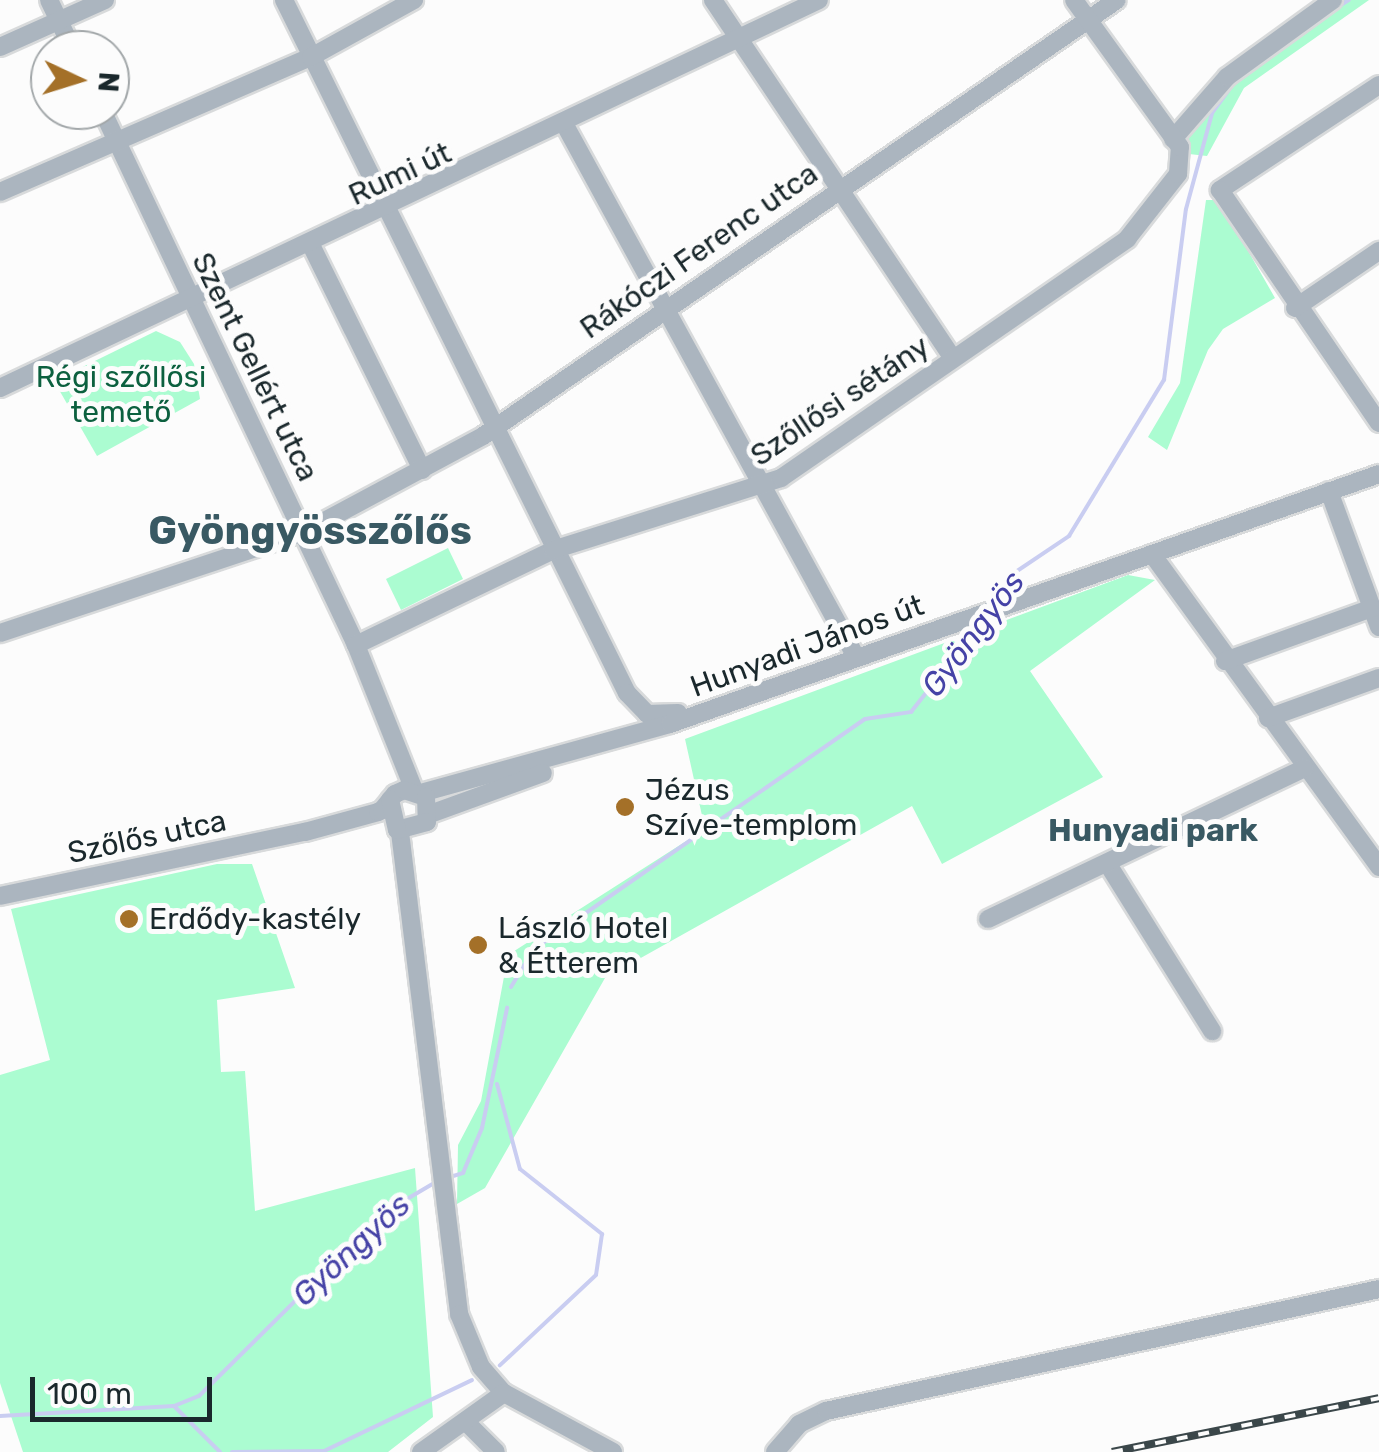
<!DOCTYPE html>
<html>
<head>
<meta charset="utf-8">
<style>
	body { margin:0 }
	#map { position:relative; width:1379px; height:1452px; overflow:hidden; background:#fcfcfc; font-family:Rubik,sans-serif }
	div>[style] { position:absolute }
	.green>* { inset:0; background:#abfcd1 }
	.stream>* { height:4px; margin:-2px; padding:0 2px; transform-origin:2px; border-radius:2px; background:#c9cdf1 }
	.roads { filter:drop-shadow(2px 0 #d8dadb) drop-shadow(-2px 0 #d8dadb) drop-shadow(0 2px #d8dadb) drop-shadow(0 -2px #d8dadb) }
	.minor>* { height:18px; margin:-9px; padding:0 9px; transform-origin:9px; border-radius:9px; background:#abb5bf }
	.rail>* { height:8px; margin-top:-4px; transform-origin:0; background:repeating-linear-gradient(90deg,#fcfcfc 0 11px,#3b474a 0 22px); box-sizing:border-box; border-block:2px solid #3b474a }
	.dots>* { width:28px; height:28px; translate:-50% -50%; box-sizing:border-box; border:5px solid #fcfcfc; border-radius:50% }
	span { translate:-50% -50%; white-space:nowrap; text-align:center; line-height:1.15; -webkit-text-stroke:10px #fcfcfc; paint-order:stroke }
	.street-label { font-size:30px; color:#1a282c }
	.park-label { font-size:30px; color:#0c603f }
	.poi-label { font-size:30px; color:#1a282c }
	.left { translate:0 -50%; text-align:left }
	.water-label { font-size:32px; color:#4542a6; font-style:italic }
	.neighbourhood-label { font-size:32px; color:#395963; font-weight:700 }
	.district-label { font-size:40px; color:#395963; font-weight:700 }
	.north { position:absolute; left:30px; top:30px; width:100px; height:100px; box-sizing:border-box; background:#fcfcfc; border:2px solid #a2a7a9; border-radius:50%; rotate:94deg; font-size:28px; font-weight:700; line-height:40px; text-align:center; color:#1a282c }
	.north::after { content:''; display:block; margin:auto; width:35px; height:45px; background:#a47028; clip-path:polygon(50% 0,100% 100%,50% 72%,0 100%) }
	.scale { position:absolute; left:30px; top:1377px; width:182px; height:45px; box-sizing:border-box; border:5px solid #1a282c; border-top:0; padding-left:12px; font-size:30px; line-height:35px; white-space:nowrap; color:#1a282c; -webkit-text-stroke:8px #fcfcfc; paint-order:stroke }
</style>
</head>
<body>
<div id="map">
	<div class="green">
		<div style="clip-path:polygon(1320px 0,1369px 0,1244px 88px,1207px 156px,1189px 154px,1177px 125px,1213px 82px)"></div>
		<div style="clip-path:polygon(1206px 200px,1219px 200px,1275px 298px,1223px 329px,1208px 350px,1167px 450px,1148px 437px,1180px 383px)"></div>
		<div style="clip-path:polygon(156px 331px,180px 342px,194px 364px,200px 399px,97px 456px,54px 381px)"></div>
		<div style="clip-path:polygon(448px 548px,463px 579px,401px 610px,386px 579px)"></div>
		<div style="clip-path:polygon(1128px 575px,1155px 580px,1030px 671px,1103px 777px,942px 864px,912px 806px,605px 978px,485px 1188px,457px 1204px,458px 1145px,481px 1101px,508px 955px,705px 829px,685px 739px)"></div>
		<div style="clip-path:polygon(217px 864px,252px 864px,295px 988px,217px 1000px,221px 1072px,245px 1071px,255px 1211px,415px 1168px,433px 1417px,388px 1452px,23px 1452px,0 1383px,0 1075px,50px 1060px,11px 909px)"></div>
	</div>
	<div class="stream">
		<div style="left:1336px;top:8px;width:15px;rotate:-32deg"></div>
		<div style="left:1000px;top:602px;width:35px;rotate:-61deg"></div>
		<div style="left:1017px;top:571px;width:63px;rotate:-33.9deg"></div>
		<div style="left:1069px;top:536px;width:183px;rotate:-58.7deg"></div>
		<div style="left:1164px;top:380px;width:172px;rotate:-82.7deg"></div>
		<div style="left:1186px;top:209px;width:99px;rotate:-74.8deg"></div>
		<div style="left:1212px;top:113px;width:34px;rotate:-54deg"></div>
		<div style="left:511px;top:987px;width:44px;rotate:-58.8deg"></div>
		<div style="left:534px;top:949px;width:403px;rotate:-34.8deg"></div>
		<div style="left:865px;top:719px;width:47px;rotate:-8.7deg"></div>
		<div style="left:911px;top:712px;width:113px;rotate:-51.8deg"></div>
		<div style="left:497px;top:1084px;width:88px;rotate:74.9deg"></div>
		<div style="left:520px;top:1169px;width:105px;rotate:38.4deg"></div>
		<div style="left:602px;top:1234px;width:41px;rotate:98.3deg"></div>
		<div style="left:596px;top:1275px;width:132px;rotate:136.8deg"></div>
		<div style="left:450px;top:1177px;width:14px;rotate:-17deg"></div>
		<div style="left:463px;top:1173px;width:49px;rotate:-67.1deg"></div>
		<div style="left:482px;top:1128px;width:123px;rotate:-78.2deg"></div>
		<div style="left:174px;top:1406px;width:65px;rotate:45deg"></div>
		<div style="left:0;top:1416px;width:174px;rotate:-3.3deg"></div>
		<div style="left:174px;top:1406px;width:27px;rotate:-22deg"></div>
		<div style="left:199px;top:1396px;width:262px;rotate:-44.7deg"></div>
		<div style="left:385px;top:1212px;width:59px;rotate:-30.5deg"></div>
		<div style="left:232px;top:1452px;width:92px;rotate:-0.6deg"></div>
		<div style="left:324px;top:1451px;width:164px;rotate:-25.6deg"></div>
	</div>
	<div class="roads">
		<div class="minor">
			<div style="left:49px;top:0;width:55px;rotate:64.4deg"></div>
			<div style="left:284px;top:0;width:773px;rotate:63.67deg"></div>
			<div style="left:627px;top:693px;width:29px;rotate:46deg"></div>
			<div style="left:647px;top:714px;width:31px;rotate:-2deg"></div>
			<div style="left:713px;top:0;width:431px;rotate:56.2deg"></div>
			<div style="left:0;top:47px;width:115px;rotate:-24.1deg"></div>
			<div style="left:1379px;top:85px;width:191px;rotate:146.6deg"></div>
			<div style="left:1220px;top:190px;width:282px;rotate:55.7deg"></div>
			<div style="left:102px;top:110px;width:592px;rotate:64.6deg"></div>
			<div style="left:356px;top:645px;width:156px;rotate:68.2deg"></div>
			<div style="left:566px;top:127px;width:604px;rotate:61.31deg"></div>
			<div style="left:1173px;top:139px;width:82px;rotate:-48.9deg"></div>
			<div style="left:1227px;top:77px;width:131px;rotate:-36deg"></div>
			<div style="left:0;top:192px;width:339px;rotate:-23.5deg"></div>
			<div style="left:311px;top:57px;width:118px;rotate:-29deg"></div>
			<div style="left:311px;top:245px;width:251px;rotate:63.7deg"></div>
			<div style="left:1295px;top:308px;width:102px;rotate:-34.2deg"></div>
			<div style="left:0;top:388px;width:906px;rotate:-25.35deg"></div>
			<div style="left:1329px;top:491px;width:145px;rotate:69.8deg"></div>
			<div style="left:1152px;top:554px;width:387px;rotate:54deg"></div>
			<div style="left:0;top:633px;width:320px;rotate:-18.4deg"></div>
			<div style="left:304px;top:532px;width:203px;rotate:-28.2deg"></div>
			<div style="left:483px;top:436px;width:769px;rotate:-34.52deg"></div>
			<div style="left:356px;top:645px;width:219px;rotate:-25.7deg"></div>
			<div style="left:553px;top:550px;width:239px;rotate:-17.5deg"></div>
			<div style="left:781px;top:478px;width:421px;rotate:-34.6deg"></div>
			<div style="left:1127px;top:239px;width:83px;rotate:-51.9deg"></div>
			<div style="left:1178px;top:174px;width:27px;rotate:-86deg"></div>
			<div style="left:1180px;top:147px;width:181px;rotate:-125.8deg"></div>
			<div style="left:1225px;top:661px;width:156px;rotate:-19.8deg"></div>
			<div style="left:1268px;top:718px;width:118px;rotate:-19.8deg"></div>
			<div style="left:421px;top:793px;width:258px;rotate:-15.5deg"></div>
			<div style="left:670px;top:724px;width:752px;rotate:-19.42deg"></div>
			<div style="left:430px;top:814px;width:120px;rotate:-19.9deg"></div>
			<div style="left:400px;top:832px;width:486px;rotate:83deg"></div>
			<div style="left:459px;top:1314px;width:57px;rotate:67.5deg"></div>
			<div style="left:481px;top:1367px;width:35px;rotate:49deg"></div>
			<div style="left:504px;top:1393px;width:124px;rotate:28.4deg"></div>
			<div style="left:1109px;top:866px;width:195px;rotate:58deg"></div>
			<div style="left:0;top:896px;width:312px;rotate:-11.9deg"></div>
			<div style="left:305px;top:832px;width:76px;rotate:-15.3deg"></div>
			<div style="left:378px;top:812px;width:4px;rotate:-27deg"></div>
			<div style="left:382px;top:810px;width:13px;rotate:-51deg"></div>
			<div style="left:390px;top:800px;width:8px;rotate:-50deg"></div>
			<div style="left:395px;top:794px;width:10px;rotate:-24deg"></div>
			<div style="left:404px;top:790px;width:23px;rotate:18deg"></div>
			<div style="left:426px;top:797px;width:25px;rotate:88deg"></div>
			<div style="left:427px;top:822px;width:31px;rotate:165deg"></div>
			<div style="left:397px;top:830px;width:31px;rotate:-103deg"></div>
			<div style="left:988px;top:919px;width:351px;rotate:-25.5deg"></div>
			<div style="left:466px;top:1422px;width:42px;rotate:45deg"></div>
			<div style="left:421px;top:1452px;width:102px;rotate:-35.4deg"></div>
			<div style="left:775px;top:1452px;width:37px;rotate:-49deg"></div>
			<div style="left:799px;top:1424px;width:30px;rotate:-26deg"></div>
			<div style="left:826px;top:1411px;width:566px;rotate:-12.44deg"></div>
		</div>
	</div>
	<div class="rail">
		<div style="left:1112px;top:1452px;width:272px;rotate:-11.4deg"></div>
	</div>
	<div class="dots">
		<div style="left:625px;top:807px;background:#a47028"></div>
		<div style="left:129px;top:919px;background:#a47028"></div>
		<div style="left:478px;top:945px;background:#a47028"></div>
	</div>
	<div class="street-label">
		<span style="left:400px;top:174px;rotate:-25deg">Rumi út</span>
		<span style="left:699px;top:251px;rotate:-35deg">Rákóczi Ferenc utca</span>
		<span style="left:255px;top:367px;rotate:64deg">Szent Gellért utca</span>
		<span style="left:840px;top:401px;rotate:-34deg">Szőllősi sétány</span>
		<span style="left:807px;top:646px;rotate:-20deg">Hunyadi János út</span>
		<span style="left:147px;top:837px;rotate:-12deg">Szőlős utca</span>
	</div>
	<div class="park-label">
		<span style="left:121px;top:394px">Régi szőllősi<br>temető</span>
	</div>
	<div class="poi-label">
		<span class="left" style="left:645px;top:807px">Jézus<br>Szíve-templom</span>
		<span class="left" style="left:149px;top:919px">Erdődy-kastély</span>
		<span class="left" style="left:498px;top:945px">László Hotel<br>&amp; Étterem</span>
	</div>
	<div class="water-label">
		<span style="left:973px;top:634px;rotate:-53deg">Gyöngyös</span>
		<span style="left:351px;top:1250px;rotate:-43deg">Gyöngyös</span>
	</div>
	<div class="neighbourhood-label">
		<span style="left:1153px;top:830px">Hunyadi park</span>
	</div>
	<div class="district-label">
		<span style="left:310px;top:531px">Gyöngyösszőlős</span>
	</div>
	<div class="north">N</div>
	<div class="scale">100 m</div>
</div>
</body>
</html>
